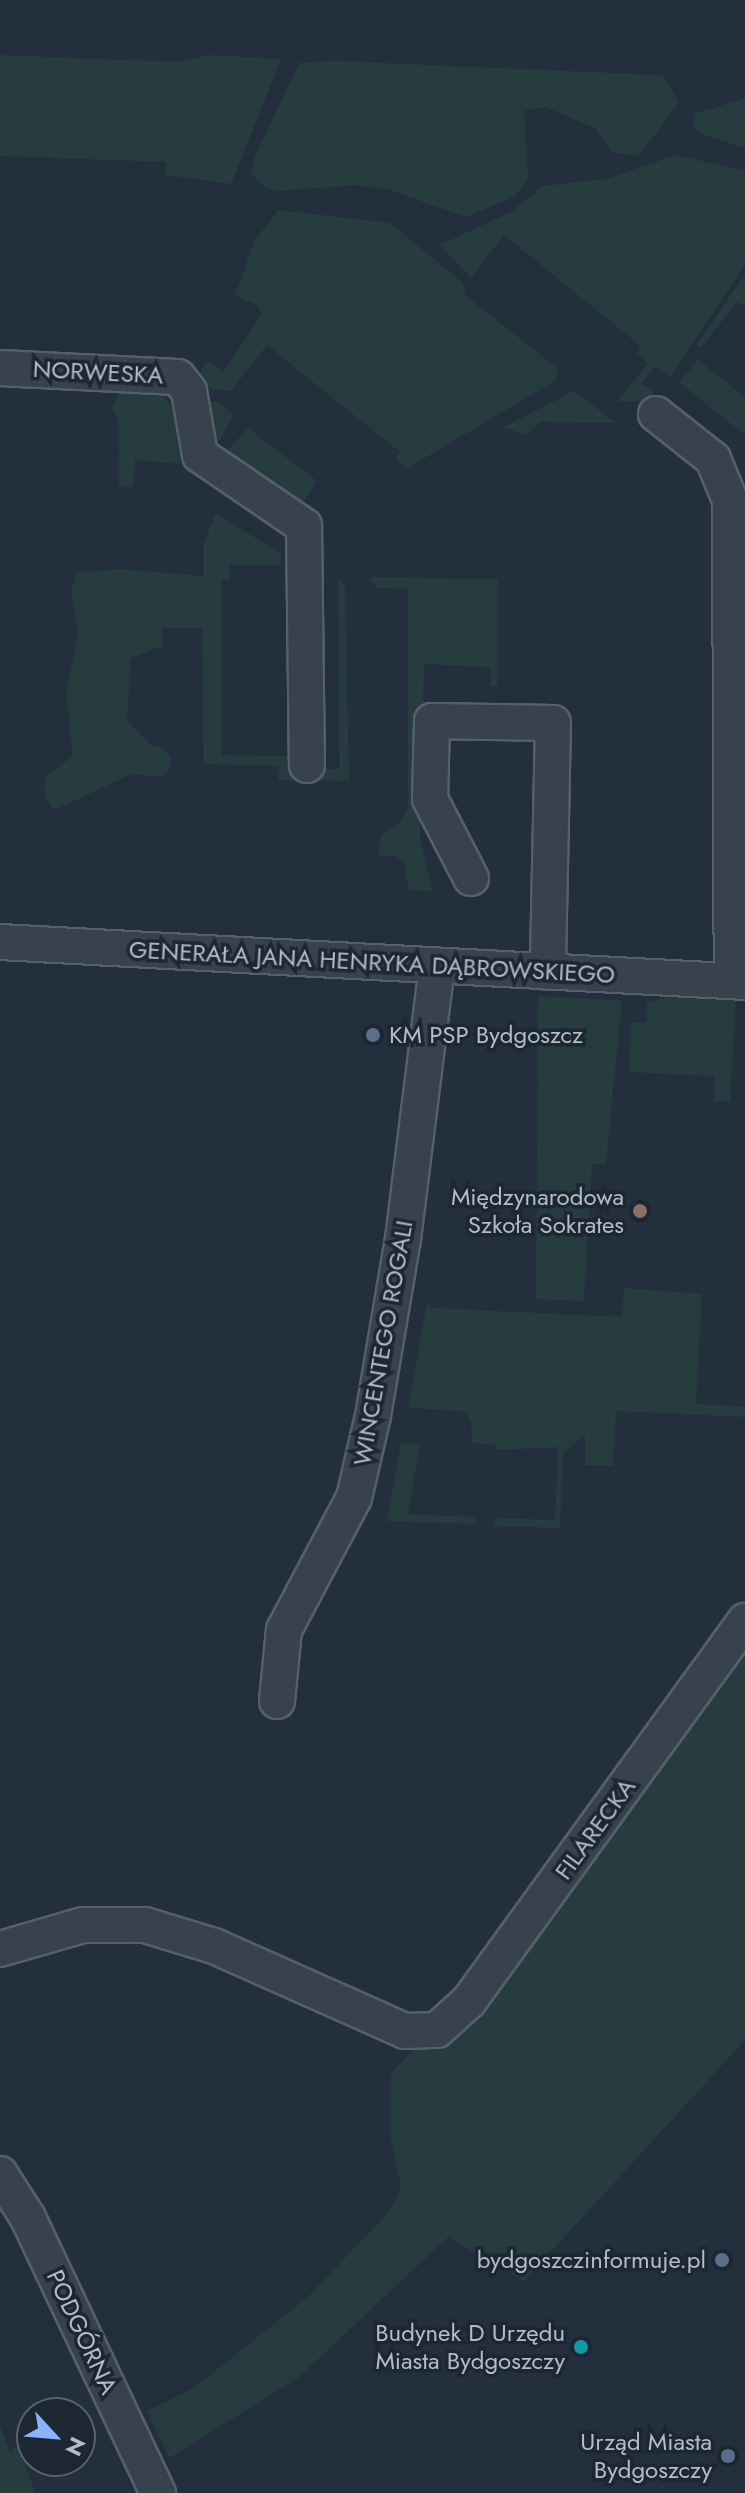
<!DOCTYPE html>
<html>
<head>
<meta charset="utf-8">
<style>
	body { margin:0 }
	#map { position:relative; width:745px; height:2493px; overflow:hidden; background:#242f3e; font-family:Jost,sans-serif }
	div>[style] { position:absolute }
	.green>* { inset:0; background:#263c3f }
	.roads { filter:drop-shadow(2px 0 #565f6c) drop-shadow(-2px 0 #565f6c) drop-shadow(0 2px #565f6c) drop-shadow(0 -2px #565f6c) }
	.street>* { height:34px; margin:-17px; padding:0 17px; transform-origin:17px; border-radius:17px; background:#38414e }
	.dots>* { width:22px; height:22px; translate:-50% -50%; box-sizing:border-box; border:4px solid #1d2633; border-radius:50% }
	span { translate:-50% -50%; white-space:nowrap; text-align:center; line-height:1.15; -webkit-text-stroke:7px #1d2633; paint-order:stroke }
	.street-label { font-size:24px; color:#b4bcc9 }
	.poi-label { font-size:24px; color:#b4bcc9 }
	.left { translate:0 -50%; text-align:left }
	.right { translate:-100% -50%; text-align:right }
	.north { position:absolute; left:16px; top:2397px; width:80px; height:80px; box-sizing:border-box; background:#1d2633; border:2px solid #59626f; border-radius:50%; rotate:116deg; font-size:22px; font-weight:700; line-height:32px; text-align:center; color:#b4bcc9 }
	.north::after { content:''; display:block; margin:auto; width:28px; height:36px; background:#8ab4f8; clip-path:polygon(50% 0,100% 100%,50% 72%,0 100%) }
</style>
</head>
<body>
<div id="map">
	<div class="green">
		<div style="clip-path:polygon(0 55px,176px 62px,211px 55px,281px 59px,231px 184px,166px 175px,166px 162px,0 156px)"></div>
		<div style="clip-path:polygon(336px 61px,662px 75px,679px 102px,639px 156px,611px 152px,596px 129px,546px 107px,524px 111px,528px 178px,515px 196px,466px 217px,390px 190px,357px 185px,277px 191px,263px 186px,251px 173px,253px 161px,299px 63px)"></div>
		<div style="clip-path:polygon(745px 98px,745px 148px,700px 134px,693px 126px,695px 114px)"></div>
		<div style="clip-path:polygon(676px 155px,745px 171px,745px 266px,670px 377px,656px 366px,640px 384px,654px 391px,647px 402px,617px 401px,648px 363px,637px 353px,641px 346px,504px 235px,471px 278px,440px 245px,511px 212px,543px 186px,606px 179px)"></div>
		<div style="clip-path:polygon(278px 210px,390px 223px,463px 283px,466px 296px,556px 367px,558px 379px,408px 468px,396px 459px,400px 452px,267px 345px,231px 391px,192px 387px,206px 361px,224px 371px,262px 314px,257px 305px,235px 296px,254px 241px)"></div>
		<div style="clip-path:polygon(745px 274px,745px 307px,737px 302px,701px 348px,697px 345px)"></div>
		<div style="clip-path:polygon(698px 360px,745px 397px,745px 435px,679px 382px)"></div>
		<div style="clip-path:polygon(120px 390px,164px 396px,180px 420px,180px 464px,135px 460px,133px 487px,119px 486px,118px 419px,112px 408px)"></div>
		<div style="clip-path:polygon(574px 391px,616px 423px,541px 422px,525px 435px,504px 427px)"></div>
		<div style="clip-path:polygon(205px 402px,218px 402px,234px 415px,213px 451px)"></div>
		<div style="clip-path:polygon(248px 428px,317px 481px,298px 511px,220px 459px)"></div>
		<div style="clip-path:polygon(216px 513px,281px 554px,281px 565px,230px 565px,230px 580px,222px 580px,222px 755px,292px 756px,293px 768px,339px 769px,338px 580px,345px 586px,349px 781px,278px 780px,279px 766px,203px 764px,202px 628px,162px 628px,162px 646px,131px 658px,127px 720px,150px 744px,164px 749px,171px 759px,169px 771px,163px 777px,132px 774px,54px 810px,44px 796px,45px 777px,73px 756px,66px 692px,78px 635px,71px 591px,77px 573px,118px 569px,203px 576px,203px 545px)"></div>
		<div style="clip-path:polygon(370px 577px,498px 579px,497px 686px,491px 686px,490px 667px,424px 664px,420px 838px,433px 891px,409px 890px,404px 864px,396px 856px,378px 855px,381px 835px,398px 825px,408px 809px,408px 596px,406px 589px,376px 588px)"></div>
		<div style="clip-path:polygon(538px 996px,622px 1001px,606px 1164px,592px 1164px,584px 1301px,536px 1299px)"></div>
		<div style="clip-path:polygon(669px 997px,736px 1000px,730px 1102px,714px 1101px,714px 1076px,629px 1072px,631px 1022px,646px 1023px,647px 1002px)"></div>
		<div style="clip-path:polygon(624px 1288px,702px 1294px,696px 1404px,745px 1407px,745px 1417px,616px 1411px,613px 1466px,585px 1465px,585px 1435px,563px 1453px,560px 1528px,494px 1526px,495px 1518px,555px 1520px,558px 1447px,495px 1450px,495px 1445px,472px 1443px,471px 1420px,463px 1411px,408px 1408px,427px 1303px,434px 1308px,622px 1317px)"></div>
		<div style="clip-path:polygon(401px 1443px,420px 1444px,408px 1514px,476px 1517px,476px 1524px,387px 1521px)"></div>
		<div style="clip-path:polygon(745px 1621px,745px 2040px,524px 2281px,448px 2237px,298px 2378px,169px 2458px,147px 2411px,195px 2387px,308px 2297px,389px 2212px,401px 2187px,390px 2134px,391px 2073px,423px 2041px)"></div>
		<div style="clip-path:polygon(0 2426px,10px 2453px,18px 2444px,35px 2493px,0 2493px)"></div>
	</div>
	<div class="roads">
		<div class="street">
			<div style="left:0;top:368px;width:178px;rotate:2.9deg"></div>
			<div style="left:178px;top:377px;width:18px;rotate:52deg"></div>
			<div style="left:189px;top:391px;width:65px;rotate:80.2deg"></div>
			<div style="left:200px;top:455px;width:126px;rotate:34.3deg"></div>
			<div style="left:304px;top:526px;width:239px;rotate:89.3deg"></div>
			<div style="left:656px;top:414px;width:73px;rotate:38.3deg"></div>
			<div style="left:713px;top:459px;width:44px;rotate:67.5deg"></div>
			<div style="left:730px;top:500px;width:481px;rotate:89.8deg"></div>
			<div style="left:471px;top:878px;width:89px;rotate:-117.4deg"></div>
			<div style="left:430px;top:799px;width:78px;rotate:-88.5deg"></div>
			<div style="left:432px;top:721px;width:121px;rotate:0.9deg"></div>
			<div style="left:553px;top:723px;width:249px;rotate:91.2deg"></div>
			<div style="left:0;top:942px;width:746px;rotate:3.07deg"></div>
			<div style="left:277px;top:1701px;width:71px;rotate:-84.4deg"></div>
			<div style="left:284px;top:1630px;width:149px;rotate:-62.1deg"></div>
			<div style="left:354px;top:1498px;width:84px;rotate:-77deg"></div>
			<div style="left:373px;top:1416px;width:180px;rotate:-80.4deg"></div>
			<div style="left:403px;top:1239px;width:274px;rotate:-82.9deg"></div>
			<div style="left:0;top:1949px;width:86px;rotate:-16.1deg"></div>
			<div style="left:83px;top:1925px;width:62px"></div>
			<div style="left:145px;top:1925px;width:72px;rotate:16.9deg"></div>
			<div style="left:214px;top:1946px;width:209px;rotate:24deg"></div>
			<div style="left:405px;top:2031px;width:32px;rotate:-2deg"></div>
			<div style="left:437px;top:2030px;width:43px;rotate:-42.2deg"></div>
			<div style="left:469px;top:2001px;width:470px;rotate:-54deg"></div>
			<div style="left:0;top:2174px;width:52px;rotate:57.5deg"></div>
			<div style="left:28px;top:2218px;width:304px;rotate:64.7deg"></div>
		</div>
	</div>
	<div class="dots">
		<div style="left:373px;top:1035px;background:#5c6f8a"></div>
		<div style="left:640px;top:1211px;background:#8d6e63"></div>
		<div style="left:722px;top:2260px;background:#5c6f8a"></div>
		<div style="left:581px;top:2347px;background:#0f9aa8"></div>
		<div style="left:728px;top:2456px;background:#5c6f8a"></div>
	</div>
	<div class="street-label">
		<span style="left:98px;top:372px;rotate:3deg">NORWESKA</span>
		<span style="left:372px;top:962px;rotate:3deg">GENERAŁA JANA HENRYKA DĄBROWSKIEGO</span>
		<span style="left:383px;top:1343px;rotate:-80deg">WINCENTEGO ROGALI</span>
		<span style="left:595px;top:1829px;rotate:-54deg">FILARECKA</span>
		<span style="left:82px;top:2332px;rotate:65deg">PODGÓRNA</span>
	</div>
	<div class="poi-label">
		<span class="left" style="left:389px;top:1035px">KM PSP Bydgoszcz</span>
		<span class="right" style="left:624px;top:1211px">Międzynarodowa<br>Szkoła Sokrates</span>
		<span class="right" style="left:706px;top:2260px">bydgoszczinformuje.pl</span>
		<span class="right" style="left:565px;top:2347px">Budynek D Urzędu<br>Miasta Bydgoszczy</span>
		<span class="right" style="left:712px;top:2456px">Urząd Miasta<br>Bydgoszczy</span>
	</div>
	<div class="north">N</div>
</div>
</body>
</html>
